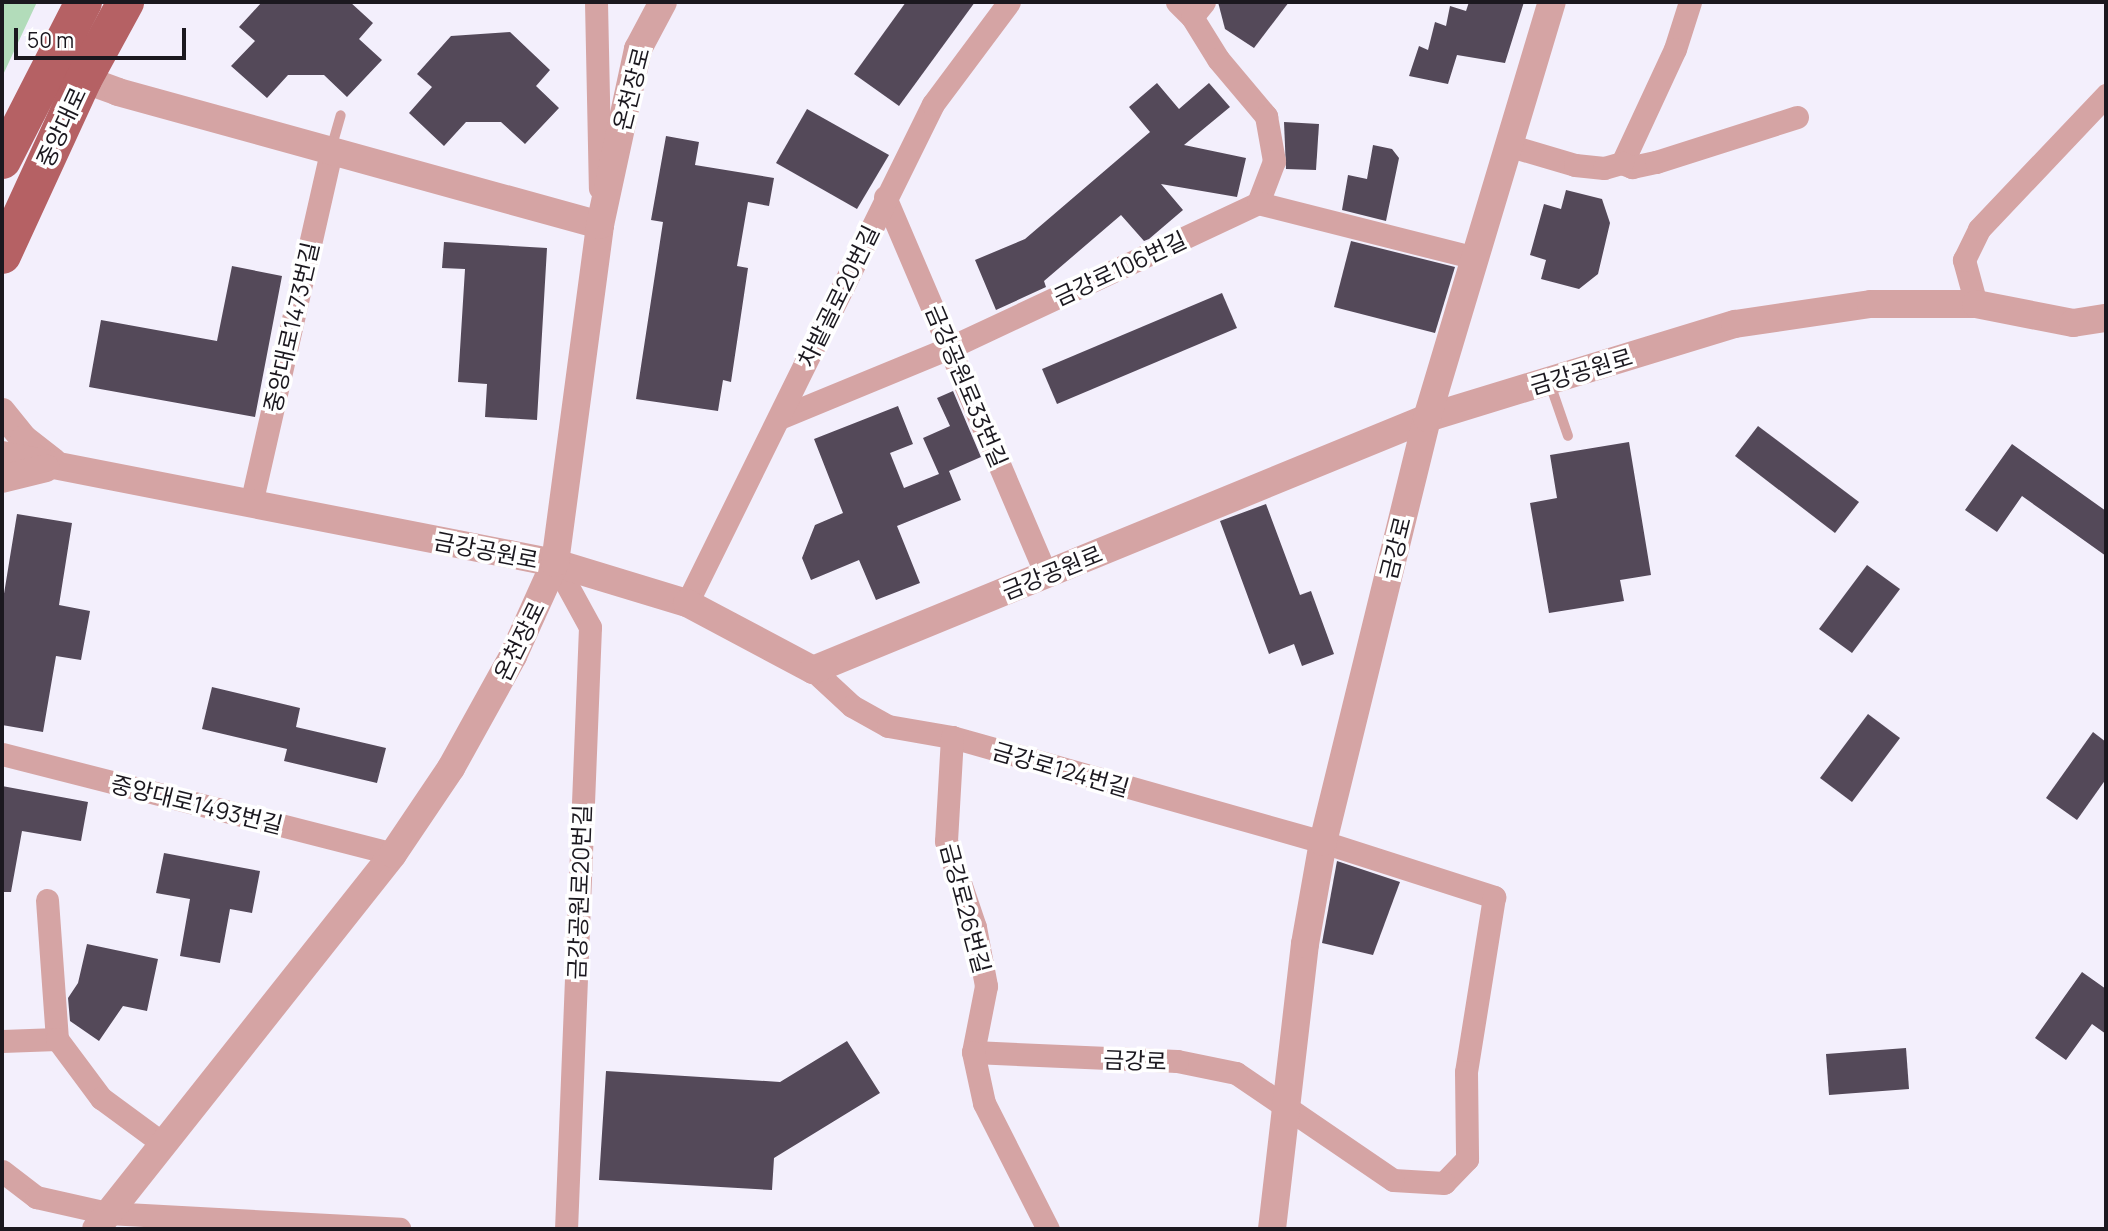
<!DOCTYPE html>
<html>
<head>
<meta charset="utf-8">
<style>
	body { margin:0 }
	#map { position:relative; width:2108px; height:1231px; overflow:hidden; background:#f3effc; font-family:Manrope,"Noto Sans KR",sans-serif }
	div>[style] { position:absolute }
	.green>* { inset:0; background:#b2dcba }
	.building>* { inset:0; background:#544959 }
	.service>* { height:10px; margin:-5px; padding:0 5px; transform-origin:5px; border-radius:5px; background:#d5a4a4 }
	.minor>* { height:23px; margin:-11.5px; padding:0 11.5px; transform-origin:11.5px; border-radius:11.5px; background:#d5a4a4 }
	.tertiary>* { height:28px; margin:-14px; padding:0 14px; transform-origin:14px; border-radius:14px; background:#d5a4a4 }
	.primary>* { height:37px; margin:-18.5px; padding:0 18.5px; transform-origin:18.5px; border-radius:18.5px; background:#b56164 }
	span { translate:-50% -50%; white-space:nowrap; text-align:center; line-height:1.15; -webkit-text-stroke:7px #fff; paint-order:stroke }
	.street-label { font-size:23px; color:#1b181f }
	.frame { position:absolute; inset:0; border:4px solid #1b181f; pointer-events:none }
	.scale { position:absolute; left:14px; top:28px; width:172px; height:32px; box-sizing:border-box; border:4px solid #1b181f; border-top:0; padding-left:9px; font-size:21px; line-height:24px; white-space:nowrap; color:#1b181f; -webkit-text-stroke:5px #fff; paint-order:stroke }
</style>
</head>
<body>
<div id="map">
	<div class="green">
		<div style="clip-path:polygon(2px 2px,37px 2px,2px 77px)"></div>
	</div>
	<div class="building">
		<div style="clip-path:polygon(262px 2px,350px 2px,373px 23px,359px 39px,382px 60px,347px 97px,324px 75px,288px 75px,267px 98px,231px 66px,255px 41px,239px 27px)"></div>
		<div style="clip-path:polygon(906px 2px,975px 2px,899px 106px,854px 74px)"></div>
		<div style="clip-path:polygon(1218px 2px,1289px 2px,1254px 48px,1225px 29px)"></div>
		<div style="clip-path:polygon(1469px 2px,1524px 2px,1505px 63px,1457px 55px,1448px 84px,1409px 76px,1419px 46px,1428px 50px,1435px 22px,1446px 26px,1450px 6px,1466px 11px)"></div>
		<div style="clip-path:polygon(510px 32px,550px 70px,536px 86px,559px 108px,525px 144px,501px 122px,466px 122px,444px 146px,409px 113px,432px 87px,417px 74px,451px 36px)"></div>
		<div style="clip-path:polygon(1157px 83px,1179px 109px,1209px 83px,1230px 107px,1184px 145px,1246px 158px,1237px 197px,1161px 184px,1183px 210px,1149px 239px,1144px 241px,1121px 215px,1044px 281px,1046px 287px,996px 310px,975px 260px,1025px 239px,1150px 132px,1129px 107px)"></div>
		<div style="clip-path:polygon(807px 109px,889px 155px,857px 209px,776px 163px)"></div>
		<div style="clip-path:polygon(1284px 122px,1319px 124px,1316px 170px,1286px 169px)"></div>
		<div style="clip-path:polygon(666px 136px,699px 142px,695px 165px,774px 178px,769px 206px,748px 202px,737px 266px,748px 268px,731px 382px,723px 380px,718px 411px,636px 399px,663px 222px,651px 220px)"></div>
		<div style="clip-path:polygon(1373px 145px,1392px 149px,1399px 158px,1386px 221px,1342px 210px,1348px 175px,1367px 179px)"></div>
		<div style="clip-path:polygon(1566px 190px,1602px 199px,1610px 223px,1598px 274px,1579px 289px,1541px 279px,1546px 260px,1530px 255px,1544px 204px,1561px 209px)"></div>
		<div style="clip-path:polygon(1351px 241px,1455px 267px,1435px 333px,1334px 307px)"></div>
		<div style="clip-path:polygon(444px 242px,547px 248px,537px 420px,485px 417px,487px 384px,458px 382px,465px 269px,442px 268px)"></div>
		<div style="clip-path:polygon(232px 266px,282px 276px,255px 417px,89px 387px,101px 320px,217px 341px)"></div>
		<div style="clip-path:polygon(1222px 293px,1237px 328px,1057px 404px,1042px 369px)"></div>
		<div style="clip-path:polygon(953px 391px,981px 457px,949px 471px,961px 500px,897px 526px,920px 583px,876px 600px,859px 560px,811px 580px,802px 558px,815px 525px,843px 513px,814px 439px,898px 406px,913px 444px,890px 453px,904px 488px,939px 474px,923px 438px,950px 426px,937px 398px)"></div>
		<div style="clip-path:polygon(1758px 426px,1859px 502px,1835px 533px,1735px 456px)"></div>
		<div style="clip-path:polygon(1629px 442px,1651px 575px,1620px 580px,1624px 601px,1549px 613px,1530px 503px,1557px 498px,1550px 455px)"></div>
		<div style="clip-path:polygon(2012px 444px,2106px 511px,2106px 556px,2022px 496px,1997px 532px,1965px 510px)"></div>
		<div style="clip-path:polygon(1266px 504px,1300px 595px,1311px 591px,1334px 654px,1302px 666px,1294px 644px,1269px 654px,1220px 521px)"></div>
		<div style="clip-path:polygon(17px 514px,72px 523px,59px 605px,90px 611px,81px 660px,56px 656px,43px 732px,2px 725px,2px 606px)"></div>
		<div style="clip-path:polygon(1867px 565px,1900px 589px,1852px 653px,1819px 629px)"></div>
		<div style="clip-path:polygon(212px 687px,300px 708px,296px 727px,386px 748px,377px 783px,284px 761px,287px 749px,202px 729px)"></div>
		<div style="clip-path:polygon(1868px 714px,1900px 738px,1852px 802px,1820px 778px)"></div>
		<div style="clip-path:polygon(2093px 732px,2106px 742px,2106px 779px,2077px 820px,2046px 798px)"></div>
		<div style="clip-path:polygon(2px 786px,88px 802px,81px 841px,22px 831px,11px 892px,2px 892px)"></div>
		<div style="clip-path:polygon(164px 853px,260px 871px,252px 913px,230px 909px,220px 963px,180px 956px,190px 899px,156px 893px)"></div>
		<div style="clip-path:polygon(1337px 861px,1400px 882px,1373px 955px,1322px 943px)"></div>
		<div style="clip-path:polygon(87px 944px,158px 959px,147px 1011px,123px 1006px,99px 1041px,70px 1021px,68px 998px,78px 983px)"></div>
		<div style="clip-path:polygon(2082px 972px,2106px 989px,2106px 1034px,2092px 1024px,2066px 1060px,2035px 1038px)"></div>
		<div style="clip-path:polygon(847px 1041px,880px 1093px,774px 1158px,772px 1190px,599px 1180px,606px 1071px,780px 1082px)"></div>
		<div style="clip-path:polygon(1906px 1048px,1909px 1089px,1829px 1095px,1826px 1054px)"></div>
	</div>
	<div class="service">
		<div style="left:331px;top:149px;width:35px;rotate:-74deg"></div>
		<div style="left:1549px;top:381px;width:58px;rotate:70.9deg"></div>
	</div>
	<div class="minor">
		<div style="left:596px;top:2px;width:186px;rotate:88.8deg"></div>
		<div style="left:1177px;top:2px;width:21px;rotate:45deg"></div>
		<div style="left:1204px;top:2px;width:19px;rotate:129deg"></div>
		<div style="left:1192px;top:17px;width:49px;rotate:58.2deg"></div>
		<div style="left:1218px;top:59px;width:75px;rotate:49.9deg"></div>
		<div style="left:1266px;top:116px;width:46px;rotate:79.9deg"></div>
		<div style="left:1274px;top:161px;width:45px;rotate:110.9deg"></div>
		<div style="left:1690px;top:2px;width:49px;rotate:107.7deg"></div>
		<div style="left:1675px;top:49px;width:126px;rotate:114.9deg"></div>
		<div style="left:1622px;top:163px;width:11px;rotate:22deg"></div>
		<div style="left:1632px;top:167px;width:25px;rotate:-12deg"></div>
		<div style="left:1656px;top:162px;width:148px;rotate:-17.7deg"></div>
		<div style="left:1507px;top:145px;width:71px;rotate:16.4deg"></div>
		<div style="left:1575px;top:165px;width:29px;rotate:6deg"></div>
		<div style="left:1604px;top:168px;width:19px;rotate:-16deg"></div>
		<div style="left:885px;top:197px;width:411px;rotate:66.9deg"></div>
		<div style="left:1976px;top:304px;width:46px;rotate:-105.3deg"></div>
		<div style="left:1964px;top:260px;width:34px;rotate:-64deg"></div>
		<div style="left:1979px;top:229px;width:185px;rotate:-46.5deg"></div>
		<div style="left:779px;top:418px;width:186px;rotate:-22.4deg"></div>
		<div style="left:951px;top:347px;width:339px;rotate:-25.1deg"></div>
		<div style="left:1258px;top:203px;width:221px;rotate:14.2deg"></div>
		<div style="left:251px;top:504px;width:362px;rotate:-77.2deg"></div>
		<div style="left:555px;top:563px;width:73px;rotate:61.3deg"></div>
		<div style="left:590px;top:627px;width:602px;rotate:92.28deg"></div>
		<div style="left:687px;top:603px;width:556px;rotate:-63.76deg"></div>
		<div style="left:933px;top:104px;width:127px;rotate:-53.3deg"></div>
		<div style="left:813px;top:670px;width:53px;rotate:42.7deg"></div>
		<div style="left:852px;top:706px;width:41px;rotate:29.1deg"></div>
		<div style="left:888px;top:726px;width:65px;rotate:9.8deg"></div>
		<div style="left:952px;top:737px;width:386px;rotate:15.8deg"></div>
		<div style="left:1323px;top:842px;width:180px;rotate:17.8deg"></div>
		<div style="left:1494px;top:897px;width:177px;rotate:99.1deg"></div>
		<div style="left:1466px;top:1072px;width:87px;rotate:89.3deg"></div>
		<div style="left:1467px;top:1159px;width:33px;rotate:134deg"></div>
		<div style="left:1444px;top:1183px;width:51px;rotate:-176.6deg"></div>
		<div style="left:1393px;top:1180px;width:190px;rotate:-145.7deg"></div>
		<div style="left:1236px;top:1073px;width:60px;rotate:-168.5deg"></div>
		<div style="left:1177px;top:1061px;width:204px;rotate:-177.5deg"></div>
		<div style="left:952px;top:737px;width:104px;rotate:93.3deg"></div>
		<div style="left:946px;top:841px;width:91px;rotate:71.4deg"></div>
		<div style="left:975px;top:927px;width:60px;rotate:79.4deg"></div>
		<div style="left:986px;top:986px;width:67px;rotate:101.1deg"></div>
		<div style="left:973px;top:1052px;width:52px;rotate:77.8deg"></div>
		<div style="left:984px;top:1103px;width:141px;rotate:63.1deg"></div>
		<div style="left:2px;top:754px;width:404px;rotate:14.3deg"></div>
		<div style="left:47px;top:900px;width:139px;rotate:85.9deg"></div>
		<div style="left:2px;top:1041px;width:55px;rotate:-2.1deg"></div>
		<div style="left:57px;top:1039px;width:74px;rotate:53.3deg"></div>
		<div style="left:101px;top:1098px;width:76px;rotate:36.4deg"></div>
		<div style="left:2px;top:1171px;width:43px;rotate:37.4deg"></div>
		<div style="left:36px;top:1197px;width:73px;rotate:12.7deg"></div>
		<div style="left:107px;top:1213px;width:293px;rotate:3.1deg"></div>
	</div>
	<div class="tertiary">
		<div style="left:83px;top:79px;width:37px;rotate:20deg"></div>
		<div style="left:118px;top:92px;width:500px;rotate:15.43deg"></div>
		<div style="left:2px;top:412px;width:35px;rotate:51deg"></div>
		<div style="left:24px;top:439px;width:37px;rotate:38deg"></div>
		<div style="left:2px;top:455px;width:563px;rotate:11.05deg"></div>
		<div style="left:555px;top:563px;width:138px;rotate:16.9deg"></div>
		<div style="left:687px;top:603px;width:143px;rotate:28deg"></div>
		<div style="left:813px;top:670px;width:664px;rotate:-22.31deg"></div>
		<div style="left:1427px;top:418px;width:322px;rotate:-17deg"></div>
		<div style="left:1735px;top:324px;width:137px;rotate:-8.4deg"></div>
		<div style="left:1871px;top:304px;width:105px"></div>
		<div style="left:1976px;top:304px;width:99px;rotate:11.1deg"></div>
		<div style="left:2073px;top:323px;width:33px;rotate:-9deg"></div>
		<div style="left:2px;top:479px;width:45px;rotate:-14deg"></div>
		<div style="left:96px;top:1229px;width:478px;rotate:-51.6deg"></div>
		<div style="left:393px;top:854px;width:104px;rotate:-56deg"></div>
		<div style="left:451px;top:768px;width:128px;rotate:-61deg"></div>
		<div style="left:513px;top:656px;width:102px;rotate:-65.7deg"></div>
		<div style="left:555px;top:563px;width:341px;rotate:-82.4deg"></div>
		<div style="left:600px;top:225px;width:180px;rotate:-77.8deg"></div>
		<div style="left:638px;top:49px;width:53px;rotate:-62deg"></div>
		<div style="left:1272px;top:1229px;width:287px;rotate:-83.4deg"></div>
		<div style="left:1305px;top:944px;width:104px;rotate:-80deg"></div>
		<div style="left:1323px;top:842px;width:437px;rotate:-76.2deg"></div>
		<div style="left:1427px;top:418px;width:434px;rotate:-73.3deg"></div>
	</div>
	<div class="primary">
		<div style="left:2px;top:160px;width:178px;rotate:-62.9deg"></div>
		<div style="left:2px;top:255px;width:194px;rotate:-65.3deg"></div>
		<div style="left:83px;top:79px;width:88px;rotate:-61.4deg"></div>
	</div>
	<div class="street-label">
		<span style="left:631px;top:89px;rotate:-76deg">온천장로</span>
		<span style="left:61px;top:127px;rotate:-65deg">중앙대로</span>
		<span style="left:1120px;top:268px;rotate:-25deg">금강로106번길</span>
		<span style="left:838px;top:296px;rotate:-64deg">차밭골로20번길</span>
		<span style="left:291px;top:327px;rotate:-77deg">중앙대로1473번길</span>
		<span style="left:1581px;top:371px;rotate:-17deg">금강공원로</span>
		<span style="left:967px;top:386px;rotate:67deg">금강공원로33번길</span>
		<span style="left:1395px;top:548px;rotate:-76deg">금강로</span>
		<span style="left:486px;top:550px;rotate:11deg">금강공원로</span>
		<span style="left:1052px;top:572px;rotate:-22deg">금강공원로</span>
		<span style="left:519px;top:641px;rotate:-64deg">온천장로</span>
		<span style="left:1061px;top:769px;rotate:16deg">금강로124번길</span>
		<span style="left:197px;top:804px;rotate:14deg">중앙대로1493번길</span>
		<span style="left:579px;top:892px;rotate:-88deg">금강공원로20번길</span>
		<span style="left:966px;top:908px;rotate:75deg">금강로26번길</span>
		<span style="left:1135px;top:1060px;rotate:2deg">금강로</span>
	</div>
	<div class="frame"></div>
	<div class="scale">50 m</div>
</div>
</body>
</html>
